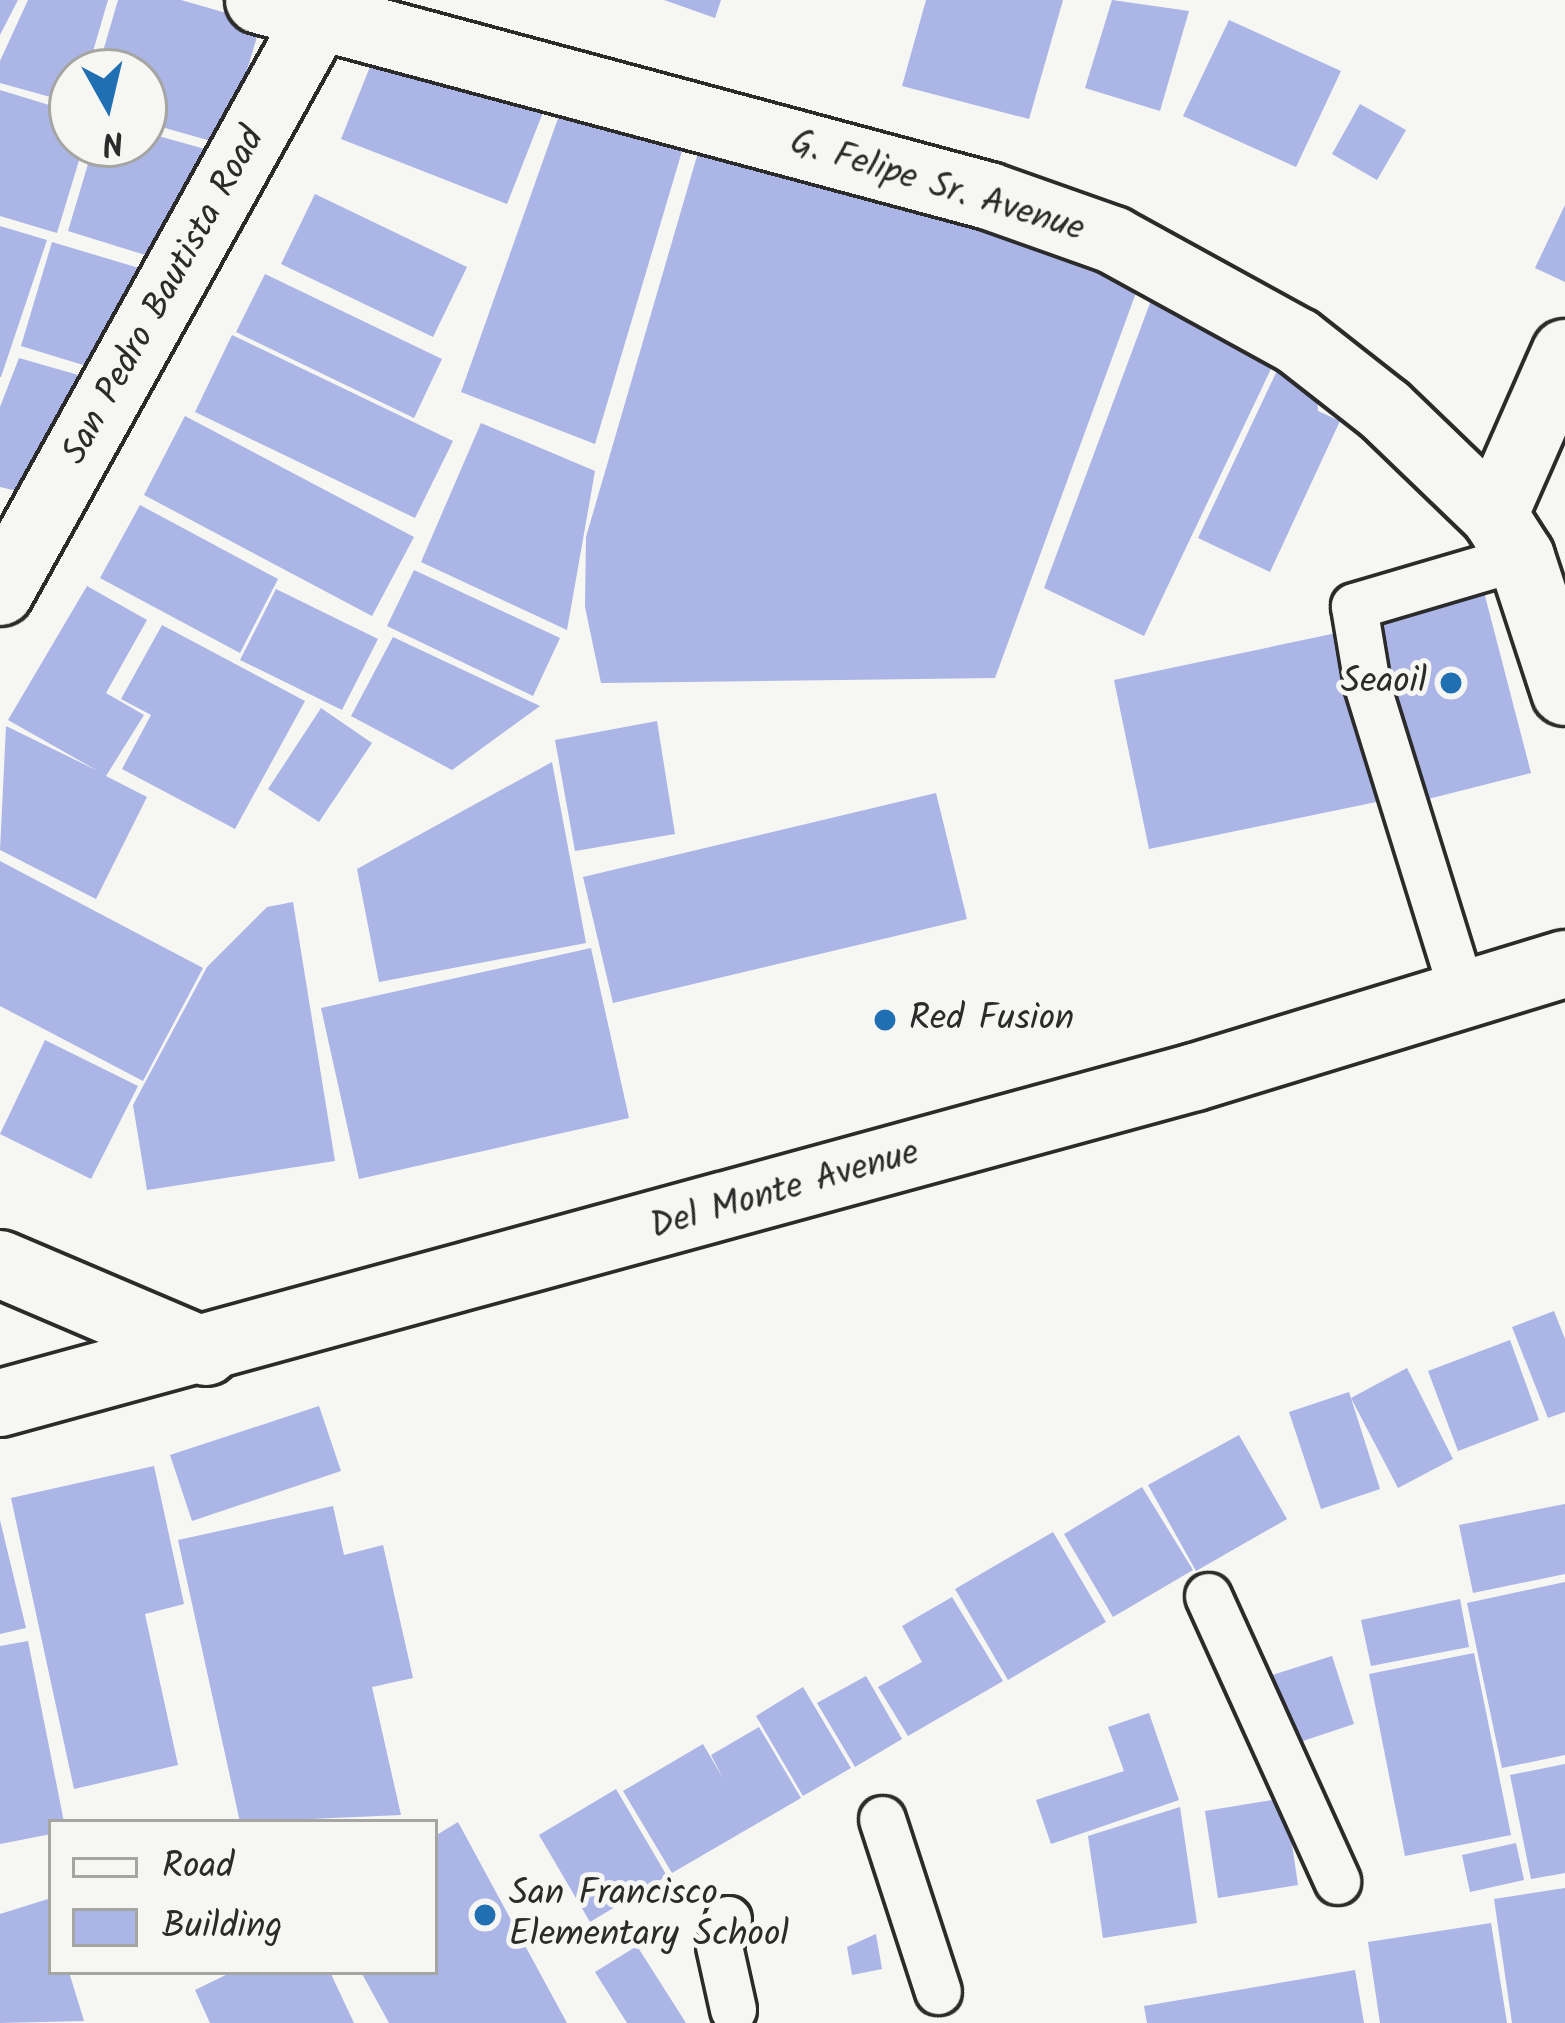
<!DOCTYPE html>
<html>
<head>
<meta charset="utf-8">
<style>
	body { margin:0 }
	#map { position:relative; width:1565px; height:2023px; overflow:hidden; background:#f6f6f2; font-family:Kalam,sans-serif }
	div>[style] { position:absolute }
	.building>* { inset:0; background:#abb5e6 }
	.roads { filter:drop-shadow(3px 0 #2b2b2b) drop-shadow(-3px 0 #2b2b2b) drop-shadow(0 3px #2b2b2b) drop-shadow(0 -3px #2b2b2b) }
	.lane>* { height:45px; margin:-22.5px; padding:0 22.5px; transform-origin:22.5px; border-radius:22.5px; background:#f6f6f2 }
	.street>* { height:66px; margin:-33px; padding:0 33px; transform-origin:33px; border-radius:33px; background:#f6f6f2 }
	.secondary>* { height:66px; margin:-33px; padding:0 33px; transform-origin:33px; border-radius:33px; background:#f6f6f2 }
	.dots>* { width:33px; height:33px; translate:-50% -50%; box-sizing:border-box; border:6px solid #f6f6f2; border-radius:50% }
	span { translate:-50% -50%; white-space:nowrap; text-align:center; line-height:1.15; -webkit-text-stroke:10px #f6f6f2; paint-order:stroke }
	.street-label { font-size:36px; color:#2b2b2b }
	.poi-label { font-size:36px; color:#2b2b2b }
	.right { translate:-100% -50%; text-align:right }
	.left { translate:0 -50%; text-align:left }
	.legend { position:absolute; left:48px; top:1819px; width:390px; height:156px; box-sizing:border-box; background:#f6f6f2; border:3px solid #a5a5a2; margin:0; padding:15px 21px; list-style:none; font-size:36px; color:#2b2b2b }
	.legend li { display:flex; align-items:center; gap:24px; height:60px }
	.legend b { width:60px; border:3px solid #a5a5a2 }
	.north { position:absolute; left:48px; top:48px; width:120px; height:120px; box-sizing:border-box; background:#f6f6f2; border:3px solid #a5a5a2; border-radius:50%; rotate:172deg; font-size:33px; font-weight:700; line-height:48px; text-align:center; color:#2b2b2b }
	.north::after { content:''; display:block; margin:auto; width:42px; height:54px; background:#1f6fb2; clip-path:polygon(50% 0,100% 100%,50% 72%,0 100%) }
</style>
</head>
<body>
<div id="map">
	<div class="building">
		<div style="clip-path:polygon(0 0,18px 0,0 35px)"></div>
		<div style="clip-path:polygon(28px 0,108px 0,87px 72px,72px 72px,72px 103px,0 83px,0 61px)"></div>
		<div style="clip-path:polygon(118px 0,181px 0,261px 23px,225px 145px,144px 122px,144px 72px,97px 72px)"></div>
		<div style="clip-path:polygon(664px 0,721px 0,715px 18px)"></div>
		<div style="clip-path:polygon(926px 0,1063px 0,1029px 119px,902px 86px)"></div>
		<div style="clip-path:polygon(1112px 0,1189px 11px,1160px 111px,1085px 88px)"></div>
		<div style="clip-path:polygon(1229px 20px,1341px 71px,1296px 167px,1183px 116px)"></div>
		<div style="clip-path:polygon(386px 27px,551px 92px,507px 204px,341px 139px)"></div>
		<div style="clip-path:polygon(0 90px,72px 112px,72px 144px,84px 144px,57px 233px,0 216px)"></div>
		<div style="clip-path:polygon(567px 93px,688px 131px,595px 444px,461px 392px)"></div>
		<div style="clip-path:polygon(1360px 104px,1406px 130px,1377px 180px,1332px 154px)"></div>
		<div style="clip-path:polygon(144px 132px,205px 149px,171px 263px,68px 231px,94px 144px,144px 144px)"></div>
		<div style="clip-path:polygon(704px 132px,1141px 279px,995px 678px,601px 683px,585px 607px,586px 537px)"></div>
		<div style="clip-path:polygon(315px 194px,467px 267px,433px 337px,281px 264px)"></div>
		<div style="clip-path:polygon(1565px 205px,1565px 282px,1535px 268px)"></div>
		<div style="clip-path:polygon(0 226px,47px 240px,1px 377px,0 377px)"></div>
		<div style="clip-path:polygon(52px 242px,169px 277px,116px 375px,21px 346px)"></div>
		<div style="clip-path:polygon(265px 274px,442px 359px,414px 418px,236px 332px)"></div>
		<div style="clip-path:polygon(1153px 295px,1279px 352px,1144px 636px,1044px 588px)"></div>
		<div style="clip-path:polygon(232px 335px,453px 441px,415px 518px,195px 412px)"></div>
		<div style="clip-path:polygon(19px 358px,106px 383px,44px 497px,0 487px,0 407px)"></div>
		<div style="clip-path:polygon(1283px 358px,1315px 373px,1318px 411px,1340px 421px,1270px 572px,1198px 538px)"></div>
		<div style="clip-path:polygon(185px 416px,414px 537px,372px 616px,144px 495px)"></div>
		<div style="clip-path:polygon(481px 423px,595px 471px,567px 630px,421px 562px)"></div>
		<div style="clip-path:polygon(140px 505px,278px 579px,240px 653px,100px 578px)"></div>
		<div style="clip-path:polygon(1477px 565px,1531px 773px,1424px 800px,1370px 592px)"></div>
		<div style="clip-path:polygon(414px 570px,560px 638px,533px 696px,387px 626px)"></div>
		<div style="clip-path:polygon(87px 586px,147px 620px,106px 693px,144px 715px,106px 776px,147px 797px,96px 899px,0 850px,6px 726px,98px 771px,8px 720px)"></div>
		<div style="clip-path:polygon(276px 589px,378px 639px,342px 710px,240px 660px)"></div>
		<div style="clip-path:polygon(162px 625px,305px 701px,235px 829px,122px 769px,151px 715px,121px 699px)"></div>
		<div style="clip-path:polygon(1346px 631px,1381px 801px,1149px 849px,1114px 680px)"></div>
		<div style="clip-path:polygon(393px 637px,540px 706px,452px 770px,351px 716px)"></div>
		<div style="clip-path:polygon(321px 708px,372px 743px,319px 822px,268px 789px)"></div>
		<div style="clip-path:polygon(657px 721px,675px 834px,575px 851px,555px 740px)"></div>
		<div style="clip-path:polygon(552px 762px,586px 943px,379px 982px,357px 869px)"></div>
		<div style="clip-path:polygon(936px 793px,967px 919px,613px 1003px,583px 877px)"></div>
		<div style="clip-path:polygon(0 861px,203px 968px,143px 1081px,0 1006px)"></div>
		<div style="clip-path:polygon(293px 902px,335px 1161px,147px 1190px,133px 1105px,207px 967px,267px 907px)"></div>
		<div style="clip-path:polygon(591px 948px,629px 1118px,359px 1179px,321px 1008px)"></div>
		<div style="clip-path:polygon(45px 1040px,138px 1086px,91px 1179px,0 1134px)"></div>
		<div style="clip-path:polygon(1554px 1311px,1565px 1339px,1565px 1412px,1548px 1418px,1512px 1327px)"></div>
		<div style="clip-path:polygon(1510px 1340px,1539px 1420px,1458px 1451px,1428px 1371px)"></div>
		<div style="clip-path:polygon(1407px 1368px,1453px 1459px,1398px 1488px,1351px 1398px)"></div>
		<div style="clip-path:polygon(1349px 1392px,1380px 1489px,1321px 1509px,1289px 1412px)"></div>
		<div style="clip-path:polygon(319px 1406px,341px 1471px,192px 1521px,170px 1455px)"></div>
		<div style="clip-path:polygon(1239px 1435px,1287px 1519px,1196px 1571px,1148px 1485px)"></div>
		<div style="clip-path:polygon(154px 1466px,184px 1604px,145px 1614px,178px 1765px,74px 1789px,11px 1498px)"></div>
		<div style="clip-path:polygon(1142px 1487px,1193px 1570px,1113px 1617px,1064px 1534px)"></div>
		<div style="clip-path:polygon(1565px 1504px,1565px 1574px,1473px 1593px,1459px 1525px)"></div>
		<div style="clip-path:polygon(333px 1506px,344px 1555px,383px 1545px,413px 1678px,372px 1687px,401px 1815px,240px 1822px,178px 1540px)"></div>
		<div style="clip-path:polygon(0 1520px,26px 1628px,0 1634px)"></div>
		<div style="clip-path:polygon(1053px 1532px,1106px 1622px,1008px 1680px,955px 1589px)"></div>
		<div style="clip-path:polygon(1565px 1582px,1565px 1755px,1502px 1768px,1467px 1603px)"></div>
		<div style="clip-path:polygon(952px 1597px,1003px 1681px,908px 1736px,878px 1687px,922px 1662px,902px 1626px)"></div>
		<div style="clip-path:polygon(1460px 1599px,1469px 1647px,1371px 1666px,1361px 1620px)"></div>
		<div style="clip-path:polygon(28px 1641px,64px 1822px,51px 1822px,51px 1834px,0 1844px,0 1646px)"></div>
		<div style="clip-path:polygon(1474px 1653px,1511px 1835px,1405px 1856px,1369px 1674px)"></div>
		<div style="clip-path:polygon(1332px 1656px,1354px 1724px,1291px 1745px,1269px 1676px)"></div>
		<div style="clip-path:polygon(866px 1676px,902px 1739px,855px 1767px,817px 1703px)"></div>
		<div style="clip-path:polygon(803px 1687px,851px 1768px,803px 1796px,756px 1716px)"></div>
		<div style="clip-path:polygon(1149px 1713px,1179px 1800px,1051px 1844px,1036px 1800px,1124px 1771px,1108px 1727px)"></div>
		<div style="clip-path:polygon(759px 1727px,801px 1798px,672px 1873px,623px 1791px,703px 1744px,724px 1780px,711px 1755px)"></div>
		<div style="clip-path:polygon(1565px 1764px,1565px 1873px,1531px 1879px,1510px 1775px)"></div>
		<div style="clip-path:polygon(616px 1789px,667px 1876px,590px 1922px,539px 1835px)"></div>
		<div style="clip-path:polygon(1285px 1798px,1298px 1885px,1218px 1898px,1205px 1811px)"></div>
		<div style="clip-path:polygon(1180px 1807px,1197px 1923px,1103px 1938px,1088px 1836px)"></div>
		<div style="clip-path:polygon(458px 1822px,567px 2023px,389px 2023px,361px 1972px,435px 1972px,435px 1836px)"></div>
		<div style="clip-path:polygon(1516px 1843px,1524px 1880px,1470px 1892px,1462px 1855px)"></div>
		<div style="clip-path:polygon(1565px 1888px,1565px 2023px,1512px 2023px,1494px 1899px)"></div>
		<div style="clip-path:polygon(48px 1899px,51px 1972px,69px 1972px,84px 2021px,0 2023px,0 1914px)"></div>
		<div style="clip-path:polygon(1491px 1923px,1507px 2023px,1380px 2023px,1368px 1942px)"></div>
		<div style="clip-path:polygon(876px 1934px,882px 1969px,852px 1975px,847px 1947px)"></div>
		<div style="clip-path:polygon(637px 1946px,686px 2023px,627px 2023px,595px 1972px)"></div>
		<div style="clip-path:polygon(1355px 1970px,1364px 2023px,1147px 2023px,1144px 2006px)"></div>
		<div style="clip-path:polygon(232px 1972px,330px 1972px,354px 2023px,210px 2023px,195px 1990px)"></div>
	</div>
	<div class="roads">
		<div class="lane">
			<div style="left:1463px;top:995px;width:325px;rotate:-107.2deg"></div>
			<div style="left:1367px;top:684px;width:79px;rotate:-99.5deg"></div>
			<div style="left:1354px;top:606px;width:174px;rotate:-16.4deg"></div>
			<div style="left:1208px;top:1596px;width:313px;rotate:65.6deg"></div>
			<div style="left:882px;top:1819px;width:181px;rotate:72deg"></div>
			<div style="left:728px;top:1919px;width:28px;rotate:108deg"></div>
			<div style="left:719px;top:1946px;width:65px;rotate:77.5deg"></div>
		</div>
		<div class="street">
			<div style="left:1494px;top:515px;width:177px;rotate:-66.3deg"></div>
			<div style="left:0;top:592px;width:677px;rotate:-61.01deg"></div>
			<div style="left:0;top:1264px;width:224px;rotate:23.1deg"></div>
		</div>
		<div class="secondary">
			<div style="left:259px;top:0;width:756px;rotate:15.03deg"></div>
			<div style="left:989px;top:196px;width:132px;rotate:19.5deg"></div>
			<div style="left:1113px;top:240px;width:210px;rotate:28.8deg"></div>
			<div style="left:1297px;top:341px;width:112px;rotate:38.1deg"></div>
			<div style="left:1385px;top:410px;width:151px;rotate:43.9deg"></div>
			<div style="left:1494px;top:515px;width:50px;rotate:57.3deg"></div>
			<div style="left:1521px;top:557px;width:142px;rotate:71.9deg"></div>
			<div style="left:0;top:1403px;width:1239px;rotate:-15.26deg"></div>
			<div style="left:1195px;top:1077px;width:387px;rotate:-17deg"></div>
		</div>
	</div>
	<div class="dots">
		<div style="left:1451px;top:683px;background:#1f6fb2"></div>
		<div style="left:885px;top:1020px;background:#1f6fb2"></div>
		<div style="left:485px;top:1915px;background:#1f6fb2"></div>
	</div>
	<div class="street-label">
		<span style="left:937px;top:187px;rotate:17deg">G. Felipe Sr. Avenue</span>
		<span style="left:164px;top:296px;rotate:-61deg">San Pedro Bautista Road</span>
		<span style="left:785px;top:1191px;rotate:-16deg">Del Monte Avenue</span>
	</div>
	<div class="poi-label">
		<span class="right" style="left:1427px;top:683px">Seaoil</span>
		<span class="left" style="left:909px;top:1020px">Red Fusion</span>
		<span class="left" style="left:509px;top:1915px">San Francisco<br>Elementary School</span>
	</div>
	<ul class="legend">
	<li><b style="height:15px;background:#f6f6f2"></b>Road</li>
	<li><b style="height:33px;background:#abb5e6"></b>Building</li>
	</ul>
	<div class="north">N</div>
</div>
</body>
</html>
